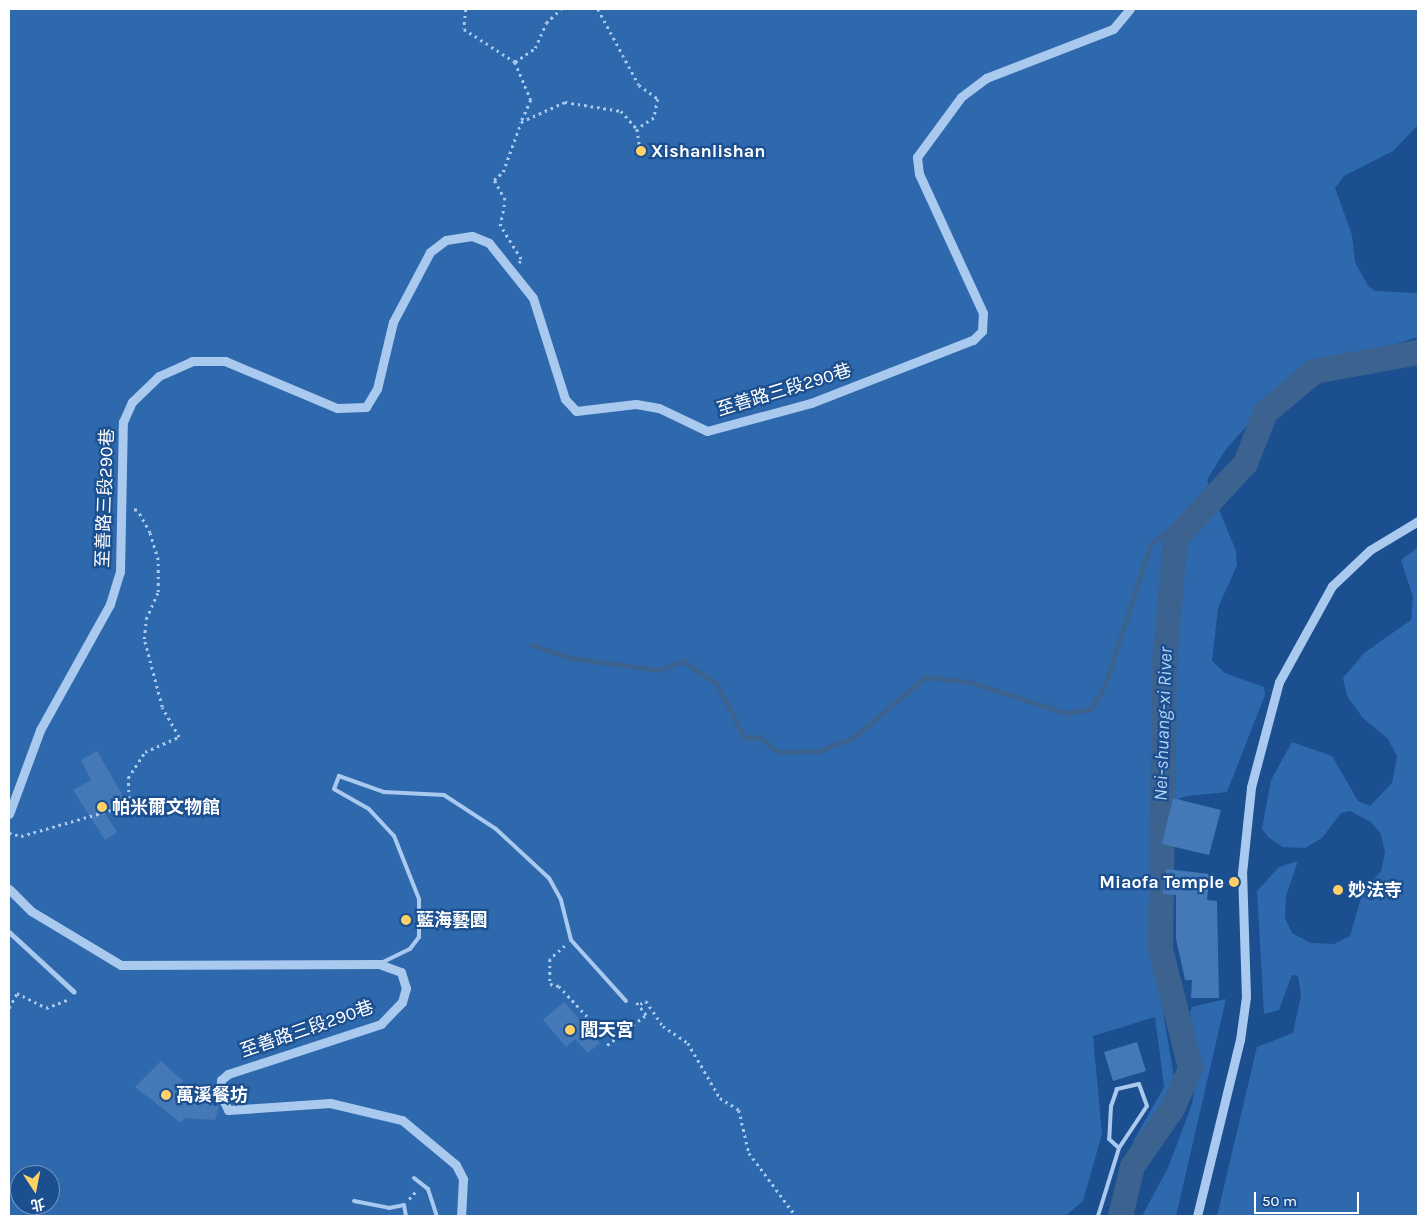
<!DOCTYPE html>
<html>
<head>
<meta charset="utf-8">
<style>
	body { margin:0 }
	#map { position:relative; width:1427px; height:1225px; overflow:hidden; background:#1b4f8f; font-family:Karla,"Noto Sans TC",sans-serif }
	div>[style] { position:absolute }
	.green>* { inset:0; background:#2e69ad }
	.stream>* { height:4.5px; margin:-2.25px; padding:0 2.25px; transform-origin:2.25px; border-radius:2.25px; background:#3c6290 }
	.river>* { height:25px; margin:-12.5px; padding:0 12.5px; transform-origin:12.5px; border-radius:12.5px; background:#3c6290 }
	.building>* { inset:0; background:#4478b7 }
	.path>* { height:2.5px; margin-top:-1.25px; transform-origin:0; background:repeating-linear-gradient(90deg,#a9c9ee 0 2.5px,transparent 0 6.5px) }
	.service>* { height:4px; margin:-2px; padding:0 2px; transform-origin:2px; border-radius:2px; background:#a9c9ee }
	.minor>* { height:5px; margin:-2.5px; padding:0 2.5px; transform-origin:2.5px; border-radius:2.5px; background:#a9c9ee }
	.tertiary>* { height:9px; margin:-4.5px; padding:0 4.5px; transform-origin:4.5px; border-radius:4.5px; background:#a9c9ee }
	.dots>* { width:14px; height:14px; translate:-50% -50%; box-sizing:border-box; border:2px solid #1b4f8f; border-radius:50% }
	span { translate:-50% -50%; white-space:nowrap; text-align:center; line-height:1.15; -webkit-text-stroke:4.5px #1b4f8f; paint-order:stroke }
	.poi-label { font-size:18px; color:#fff; font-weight:700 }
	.left { translate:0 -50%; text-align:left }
	.right { translate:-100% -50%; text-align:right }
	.street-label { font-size:18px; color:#fff }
	.water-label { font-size:19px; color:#b5d3f5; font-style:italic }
	.frame { position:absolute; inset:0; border:10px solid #fff; pointer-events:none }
	.north { position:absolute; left:10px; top:1165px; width:50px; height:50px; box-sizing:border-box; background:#1b4f8f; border:1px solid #7695bc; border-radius:50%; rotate:169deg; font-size:14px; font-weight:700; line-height:20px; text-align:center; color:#fff }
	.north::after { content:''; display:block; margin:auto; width:18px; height:22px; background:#ffd166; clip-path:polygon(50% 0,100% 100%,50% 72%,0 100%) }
	.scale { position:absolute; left:1254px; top:1192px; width:105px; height:22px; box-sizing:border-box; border:2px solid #fff; border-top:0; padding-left:6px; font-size:15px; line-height:18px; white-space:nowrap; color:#fff; -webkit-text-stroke:4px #1b4f8f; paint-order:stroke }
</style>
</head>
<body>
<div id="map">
	<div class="green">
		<div style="clip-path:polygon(evenodd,9px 9px,1418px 9px,1418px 125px,1393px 151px,1344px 176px,1335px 188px,1352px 235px,1355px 262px,1368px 286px,1375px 291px,1418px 293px,1418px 337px,1321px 367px,1274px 396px,1226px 449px,1207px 480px,1236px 551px,1237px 565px,1218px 608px,1212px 661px,1225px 673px,1264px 687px,1265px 695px,1227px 792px,1188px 796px,1156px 805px,1152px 947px,1178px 1100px,1170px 1128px,1115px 1216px,1110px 1216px,1134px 1140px,1164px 1087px,1155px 1017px,1093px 1036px,1102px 1134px,1083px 1201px,1065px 1216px,9px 1216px,9px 9px,20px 1175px,50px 1175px,50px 1205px,20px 1205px,20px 1175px)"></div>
		<div style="clip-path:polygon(1418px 547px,1418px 1216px,1217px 1216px,1257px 1047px,1293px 1033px,1301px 995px,1298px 976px,1292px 975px,1279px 1010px,1264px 1014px,1257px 891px,1279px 867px,1298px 861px,1286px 896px,1285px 918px,1292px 933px,1311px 943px,1334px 944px,1350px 936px,1363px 891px,1381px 871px,1385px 853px,1381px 834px,1371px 822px,1350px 811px,1341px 813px,1322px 838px,1305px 848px,1283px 847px,1268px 837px,1262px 829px,1271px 780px,1292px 742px,1332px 756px,1358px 801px,1370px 806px,1392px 783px,1397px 756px,1388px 739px,1363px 718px,1347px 696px,1343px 678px,1364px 653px,1411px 620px,1413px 597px,1401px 560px)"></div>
		<div style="clip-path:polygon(1226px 999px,1176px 1216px,1142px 1216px,1168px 1168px,1192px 1104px,1198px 1069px,1190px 1012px,1192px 1007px)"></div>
	</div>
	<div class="stream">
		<div style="left:532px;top:645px;width:41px;rotate:18.4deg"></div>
		<div style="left:571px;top:658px;width:89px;rotate:7.8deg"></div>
		<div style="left:659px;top:670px;width:26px;rotate:-21deg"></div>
		<div style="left:683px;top:661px;width:41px;rotate:34.1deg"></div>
		<div style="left:717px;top:684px;width:61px;rotate:62.6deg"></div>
		<div style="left:745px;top:738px;width:14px;rotate:-4deg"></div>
		<div style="left:759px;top:737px;width:25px;rotate:37deg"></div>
		<div style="left:779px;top:752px;width:40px;rotate:-1.4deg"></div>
		<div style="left:819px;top:751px;width:36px;rotate:-21deg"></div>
		<div style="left:853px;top:738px;width:95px;rotate:-39.9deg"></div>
		<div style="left:926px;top:677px;width:44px;rotate:6.5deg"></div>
		<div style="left:970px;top:682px;width:101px;rotate:17.9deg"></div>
		<div style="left:1066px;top:713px;width:25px;rotate:-9deg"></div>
		<div style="left:1091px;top:709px;width:28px;rotate:-60deg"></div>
		<div style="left:1105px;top:685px;width:149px;rotate:-72.1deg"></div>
		<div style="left:1151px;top:543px;width:77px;rotate:-36deg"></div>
	</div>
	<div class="river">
		<div style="left:1120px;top:1216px;width:51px;rotate:-76.5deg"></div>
		<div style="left:1132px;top:1166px;width:70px;rotate:-55.4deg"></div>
		<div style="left:1172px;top:1108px;width:44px;rotate:-65.8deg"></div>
		<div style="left:1190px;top:1068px;width:123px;rotate:-104.1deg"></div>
		<div style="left:1160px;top:949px;width:287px;rotate:-89.2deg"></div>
		<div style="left:1164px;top:662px;width:124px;rotate:-84.9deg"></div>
		<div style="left:1175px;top:538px;width:103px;rotate:-47deg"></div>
		<div style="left:1245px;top:463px;width:55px;rotate:-68.6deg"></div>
		<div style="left:1265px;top:412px;width:64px;rotate:-39.9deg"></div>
		<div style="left:1314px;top:371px;width:106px;rotate:-10.4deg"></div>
	</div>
	<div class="building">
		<div style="clip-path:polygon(97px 751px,126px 801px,105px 813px,117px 832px,105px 840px,73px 790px,91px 780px,81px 760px)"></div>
		<div style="clip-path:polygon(1173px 798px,1221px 810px,1209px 855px,1162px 844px)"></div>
		<div style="clip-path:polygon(1166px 869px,1210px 874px,1207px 900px,1217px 901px,1219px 998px,1191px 998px,1192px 980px,1185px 980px,1176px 939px,1176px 895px,1163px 894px)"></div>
		<div style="clip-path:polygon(564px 1002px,600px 1043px,588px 1053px,575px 1039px,566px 1047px,543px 1020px)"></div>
		<div style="clip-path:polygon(1137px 1042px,1146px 1071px,1113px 1081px,1104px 1052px)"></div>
		<div style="clip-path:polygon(161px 1061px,183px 1081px,177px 1089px,197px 1102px,219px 1106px,215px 1120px,184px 1118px,181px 1123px,135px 1087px)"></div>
	</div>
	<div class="path">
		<div style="left:466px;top:9px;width:20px;rotate:96deg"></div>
		<div style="left:464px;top:29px;width:61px;rotate:32.9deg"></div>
		<div style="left:515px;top:62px;width:41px;rotate:67.2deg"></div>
		<div style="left:531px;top:100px;width:24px;rotate:114deg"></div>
		<div style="left:598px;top:9px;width:86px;rotate:61.7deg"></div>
		<div style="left:639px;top:85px;width:24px;rotate:36deg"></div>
		<div style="left:658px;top:99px;width:19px;rotate:102deg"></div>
		<div style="left:654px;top:118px;width:20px;rotate:147deg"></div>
		<div style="left:515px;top:62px;width:24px;rotate:-35deg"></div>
		<div style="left:535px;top:48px;width:27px;rotate:-66deg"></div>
		<div style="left:546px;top:23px;width:21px;rotate:-43deg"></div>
		<div style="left:519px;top:263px;width:4px;rotate:-63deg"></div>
		<div style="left:521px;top:259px;width:39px;rotate:-122deg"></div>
		<div style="left:500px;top:226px;width:26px;rotate:-79deg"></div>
		<div style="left:505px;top:200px;width:23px;rotate:-119deg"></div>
		<div style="left:494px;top:180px;width:12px;rotate:-42deg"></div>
		<div style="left:503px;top:172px;width:53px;rotate:-70.2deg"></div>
		<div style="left:521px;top:122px;width:48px;rotate:-24.4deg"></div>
		<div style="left:565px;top:102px;width:57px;rotate:9.1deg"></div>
		<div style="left:621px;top:111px;width:24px;rotate:48deg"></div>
		<div style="left:637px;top:129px;width:20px;rotate:81deg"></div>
		<div style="left:9px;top:833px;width:12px;rotate:14deg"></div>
		<div style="left:21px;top:836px;width:112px;rotate:-16deg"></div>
		<div style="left:129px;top:805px;width:27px;rotate:-92deg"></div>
		<div style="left:128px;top:778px;width:31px;rotate:-57deg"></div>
		<div style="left:145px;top:752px;width:37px;rotate:-24deg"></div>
		<div style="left:179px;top:737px;width:34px;rotate:-120deg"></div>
		<div style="left:162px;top:707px;width:70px;rotate:-104.8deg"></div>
		<div style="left:144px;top:639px;width:20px;rotate:-84deg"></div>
		<div style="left:146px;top:619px;width:30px;rotate:-66deg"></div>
		<div style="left:158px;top:592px;width:32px;rotate:-90deg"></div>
		<div style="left:158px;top:560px;width:28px;rotate:-107deg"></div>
		<div style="left:150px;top:533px;width:26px;rotate:-119deg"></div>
		<div style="left:137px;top:510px;width:5px;rotate:180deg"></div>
		<div style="left:565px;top:946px;width:20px;rotate:139deg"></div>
		<div style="left:550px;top:959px;width:25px;rotate:90deg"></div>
		<div style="left:550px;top:984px;width:9px;rotate:13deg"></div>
		<div style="left:559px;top:986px;width:59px;rotate:47.1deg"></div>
		<div style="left:640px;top:1004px;width:7px;rotate:-27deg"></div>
		<div style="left:646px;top:1001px;width:30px;rotate:56deg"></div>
		<div style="left:663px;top:1026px;width:30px;rotate:34deg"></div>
		<div style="left:688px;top:1043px;width:64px;rotate:59.8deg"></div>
		<div style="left:720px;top:1098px;width:22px;rotate:32deg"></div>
		<div style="left:739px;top:1110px;width:44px;rotate:76.9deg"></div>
		<div style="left:749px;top:1153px;width:79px;rotate:53.3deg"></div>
		<div style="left:9px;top:1008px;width:17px;rotate:-62deg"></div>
		<div style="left:17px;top:993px;width:33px;rotate:27deg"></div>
		<div style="left:46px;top:1008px;width:25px;rotate:-21deg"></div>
		<div style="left:607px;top:1045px;width:49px;rotate:-37.6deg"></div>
		<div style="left:646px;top:1015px;width:19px;rotate:-129deg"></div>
		<div style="left:409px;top:1199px;width:12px;rotate:-48deg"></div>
	</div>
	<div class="service">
		<div style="left:381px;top:963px;width:32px;rotate:-26deg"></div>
		<div style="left:410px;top:949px;width:15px;rotate:-53deg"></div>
		<div style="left:419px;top:937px;width:38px;rotate:-90deg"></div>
		<div style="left:419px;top:899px;width:68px;rotate:-111.6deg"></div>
		<div style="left:394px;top:836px;width:37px;rotate:-133deg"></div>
		<div style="left:369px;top:809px;width:40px;rotate:-150.3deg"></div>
		<div style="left:334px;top:789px;width:14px;rotate:-69deg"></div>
		<div style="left:339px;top:776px;width:48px;rotate:19.6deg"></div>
		<div style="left:384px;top:792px;width:60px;rotate:2.9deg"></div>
		<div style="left:444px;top:795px;width:62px;rotate:33.2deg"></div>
		<div style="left:496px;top:829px;width:72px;rotate:42.8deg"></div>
		<div style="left:549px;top:878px;width:25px;rotate:61deg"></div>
		<div style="left:561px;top:900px;width:41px;rotate:76deg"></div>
		<div style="left:571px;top:940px;width:82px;rotate:48deg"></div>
		<div style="left:414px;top:1178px;width:18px;rotate:38deg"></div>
		<div style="left:428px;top:1189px;width:28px;rotate:72deg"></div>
		<div style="left:354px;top:1201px;width:36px;rotate:11deg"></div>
		<div style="left:389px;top:1208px;width:15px;rotate:-11deg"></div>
		<div style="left:404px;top:1205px;width:11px;rotate:80deg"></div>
		<div style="left:1098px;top:1216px;width:71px;rotate:-72.8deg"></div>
		<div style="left:1119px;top:1148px;width:50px;rotate:-56.3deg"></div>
		<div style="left:1147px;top:1106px;width:23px;rotate:-110deg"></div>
		<div style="left:1139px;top:1084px;width:23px;rotate:167deg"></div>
		<div style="left:1117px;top:1089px;width:18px;rotate:109deg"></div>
		<div style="left:1111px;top:1106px;width:33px;rotate:93deg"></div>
		<div style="left:1109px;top:1139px;width:13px;rotate:42deg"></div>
	</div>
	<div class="minor">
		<div style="left:9px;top:932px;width:88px;rotate:42.7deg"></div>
	</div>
	<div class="tertiary">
		<div style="left:9px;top:814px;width:90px;rotate:-69.7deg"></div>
		<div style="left:40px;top:730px;width:144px;rotate:-60.9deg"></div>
		<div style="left:110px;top:604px;width:34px;rotate:-73deg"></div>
		<div style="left:120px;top:572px;width:150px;rotate:-88.9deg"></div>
		<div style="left:123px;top:422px;width:22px;rotate:-66deg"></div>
		<div style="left:132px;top:402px;width:37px;rotate:-44deg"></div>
		<div style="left:159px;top:376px;width:36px;rotate:-24deg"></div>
		<div style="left:192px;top:361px;width:33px"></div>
		<div style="left:225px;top:361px;width:121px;rotate:22.8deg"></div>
		<div style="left:337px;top:408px;width:29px;rotate:-2deg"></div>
		<div style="left:366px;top:407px;width:21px;rotate:-59deg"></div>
		<div style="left:377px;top:389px;width:69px;rotate:-76.6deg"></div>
		<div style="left:393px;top:322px;width:79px;rotate:-62.1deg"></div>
		<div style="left:430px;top:252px;width:20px;rotate:-37deg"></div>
		<div style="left:446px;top:240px;width:26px;rotate:-9deg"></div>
		<div style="left:472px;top:236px;width:18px;rotate:22deg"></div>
		<div style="left:489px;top:243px;width:70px;rotate:51.3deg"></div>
		<div style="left:533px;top:298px;width:106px;rotate:72.4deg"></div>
		<div style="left:565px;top:399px;width:16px;rotate:47deg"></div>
		<div style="left:576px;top:411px;width:60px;rotate:-6.7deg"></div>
		<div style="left:636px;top:404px;width:23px;rotate:10deg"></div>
		<div style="left:659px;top:408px;width:53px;rotate:25.6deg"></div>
		<div style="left:707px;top:431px;width:108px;rotate:-15.1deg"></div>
		<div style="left:811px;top:403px;width:174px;rotate:-21.3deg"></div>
		<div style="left:973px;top:340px;width:13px;rotate:-45deg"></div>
		<div style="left:982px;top:331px;width:18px;rotate:-87deg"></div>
		<div style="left:983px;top:313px;width:153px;rotate:-114.7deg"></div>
		<div style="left:919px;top:174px;width:17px;rotate:-97deg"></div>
		<div style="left:917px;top:157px;width:74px;rotate:-53.7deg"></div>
		<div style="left:961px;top:97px;width:31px;rotate:-37deg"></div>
		<div style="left:986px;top:78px;width:136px;rotate:-21.1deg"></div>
		<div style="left:1113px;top:29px;width:26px;rotate:-50deg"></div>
		<div style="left:9px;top:889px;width:31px;rotate:45deg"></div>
		<div style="left:31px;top:911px;width:105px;rotate:31deg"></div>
		<div style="left:121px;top:965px;width:258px;rotate:-0.2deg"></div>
		<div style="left:379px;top:964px;width:23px;rotate:20deg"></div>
		<div style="left:401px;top:972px;width:17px;rotate:73deg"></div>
		<div style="left:406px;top:988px;width:15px;rotate:106deg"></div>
		<div style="left:402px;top:1002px;width:30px;rotate:134deg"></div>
		<div style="left:381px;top:1024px;width:161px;rotate:161.9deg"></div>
		<div style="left:228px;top:1074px;width:9px;rotate:139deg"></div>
		<div style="left:221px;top:1080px;width:14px;rotate:94deg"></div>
		<div style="left:220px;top:1094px;width:18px;rotate:63deg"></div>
		<div style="left:228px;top:1110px;width:102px;rotate:-3.9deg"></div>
		<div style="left:330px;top:1103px;width:74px;rotate:13.3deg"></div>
		<div style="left:402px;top:1120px;width:70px;rotate:39.8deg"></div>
		<div style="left:456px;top:1165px;width:16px;rotate:63deg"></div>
		<div style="left:463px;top:1179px;width:37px;rotate:93deg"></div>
		<div style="left:1197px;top:1216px;width:181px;rotate:-76.3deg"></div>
		<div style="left:1240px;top:1040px;width:43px;rotate:-82.1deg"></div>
		<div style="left:1246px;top:997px;width:124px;rotate:-91.8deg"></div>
		<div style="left:1242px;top:873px;width:86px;rotate:-84deg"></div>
		<div style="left:1251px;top:787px;width:109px;rotate:-75.1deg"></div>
		<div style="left:1279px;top:682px;width:110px;rotate:-61.1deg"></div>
		<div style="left:1332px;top:586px;width:52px;rotate:-43.5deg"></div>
		<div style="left:1370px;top:550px;width:56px;rotate:-31.1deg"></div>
	</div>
	<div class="dots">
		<div style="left:641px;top:151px;background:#ffd166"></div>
		<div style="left:102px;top:807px;background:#ffd166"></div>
		<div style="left:1234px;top:882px;background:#ffd166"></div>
		<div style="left:1338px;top:890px;background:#ffd166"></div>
		<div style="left:406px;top:920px;background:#ffd166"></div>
		<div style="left:570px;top:1030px;background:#ffd166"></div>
		<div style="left:166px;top:1095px;background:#ffd166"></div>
	</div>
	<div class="poi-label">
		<span class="left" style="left:651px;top:151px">Xishanlishan</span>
		<span class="left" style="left:112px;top:807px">帕米爾文物館</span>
		<span class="right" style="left:1224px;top:882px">Miaofa Temple</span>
		<span class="left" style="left:1348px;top:890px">妙法寺</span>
		<span class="left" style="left:416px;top:920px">藍海藝園</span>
		<span class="left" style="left:580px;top:1030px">閭天宮</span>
		<span class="left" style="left:176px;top:1095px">萬溪餐坊</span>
	</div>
	<div class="street-label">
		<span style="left:784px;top:390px;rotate:-17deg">至善路三段290巷</span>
		<span style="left:105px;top:498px;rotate:-88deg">至善路三段290巷</span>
		<span style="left:307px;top:1029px;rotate:-19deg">至善路三段290巷</span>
	</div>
	<div class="water-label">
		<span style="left:1164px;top:724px;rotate:-88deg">Nei-shuang-xi River</span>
	</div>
	<div class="frame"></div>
	<div class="north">北</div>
	<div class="scale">50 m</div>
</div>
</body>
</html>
